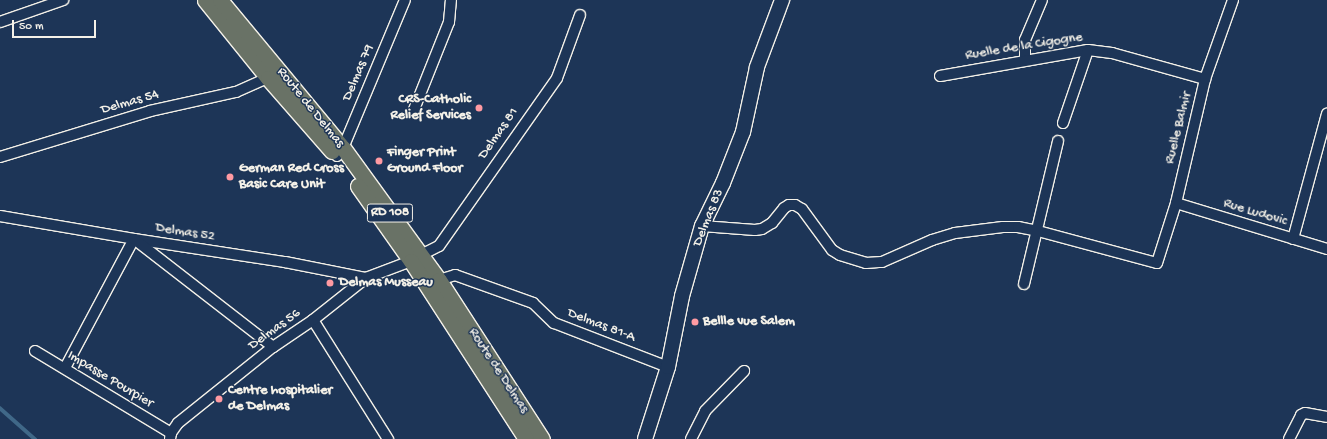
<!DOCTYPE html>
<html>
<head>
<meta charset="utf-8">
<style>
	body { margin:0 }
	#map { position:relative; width:1327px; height:439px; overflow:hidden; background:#1d3557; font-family:"Gochi Hand",sans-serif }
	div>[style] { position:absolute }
	.stream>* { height:3.5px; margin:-1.75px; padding:0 1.75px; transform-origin:1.75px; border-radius:1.75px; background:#406888 }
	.roads { filter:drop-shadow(1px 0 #f4f1e8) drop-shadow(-1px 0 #f4f1e8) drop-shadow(0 1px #f4f1e8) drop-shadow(0 -1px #f4f1e8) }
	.street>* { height:10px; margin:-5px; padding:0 5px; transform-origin:5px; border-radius:5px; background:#1d3557 }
	.secondary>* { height:14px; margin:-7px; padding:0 7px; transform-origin:7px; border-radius:7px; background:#1d3557 }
	.primary>* { height:15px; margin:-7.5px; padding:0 7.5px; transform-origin:7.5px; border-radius:7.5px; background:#697266 }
	.dots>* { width:11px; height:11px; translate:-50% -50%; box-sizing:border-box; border:2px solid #1d3557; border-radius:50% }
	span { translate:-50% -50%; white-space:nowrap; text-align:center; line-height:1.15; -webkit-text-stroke:3px #1d3557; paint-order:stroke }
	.shield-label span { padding:1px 3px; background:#1d3557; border:1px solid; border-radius:3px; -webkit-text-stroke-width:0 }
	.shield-label { font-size:13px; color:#f4f1e8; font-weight:700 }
	.street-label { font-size:14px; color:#f4f1e8 }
	.poi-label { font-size:14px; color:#f4f1e8; font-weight:700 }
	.right { translate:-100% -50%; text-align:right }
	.left { translate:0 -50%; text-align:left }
	.scale { position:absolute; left:12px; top:20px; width:84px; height:18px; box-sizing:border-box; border:2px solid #f4f1e8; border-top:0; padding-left:5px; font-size:12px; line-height:14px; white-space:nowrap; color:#f4f1e8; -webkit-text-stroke:3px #1d3557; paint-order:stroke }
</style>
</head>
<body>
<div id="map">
	<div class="stream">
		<div style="left:0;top:408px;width:47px;rotate:41.5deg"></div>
	</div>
	<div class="roads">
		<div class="street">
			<div style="left:0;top:22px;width:67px;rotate:-19.2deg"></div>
			<div style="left:1025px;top:60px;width:20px;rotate:-90deg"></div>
			<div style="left:1025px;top:40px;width:43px;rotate:-67deg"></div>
			<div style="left:940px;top:76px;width:150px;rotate:-10deg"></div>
			<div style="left:1088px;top:50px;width:24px;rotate:7deg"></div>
			<div style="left:1112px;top:53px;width:97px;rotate:15.6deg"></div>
			<div style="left:413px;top:112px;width:97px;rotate:-68.2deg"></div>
			<div style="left:449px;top:22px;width:22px;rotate:-85deg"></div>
			<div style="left:1063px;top:123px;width:77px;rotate:-71.1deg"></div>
			<div style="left:337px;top:156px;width:10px;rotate:-53deg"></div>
			<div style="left:343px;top:148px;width:160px;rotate:-67.3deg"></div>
			<div style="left:0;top:157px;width:157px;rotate:-17deg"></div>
			<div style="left:150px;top:111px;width:88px;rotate:-12.5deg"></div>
			<div style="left:236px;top:92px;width:35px;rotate:-24deg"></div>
			<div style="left:1176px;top:203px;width:158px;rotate:16.9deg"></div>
			<div style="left:0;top:216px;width:136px;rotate:9.7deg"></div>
			<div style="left:134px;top:239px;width:153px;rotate:8.7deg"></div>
			<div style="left:285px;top:262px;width:83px;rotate:11.2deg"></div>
			<div style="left:702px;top:226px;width:53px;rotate:4.3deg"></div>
			<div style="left:755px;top:230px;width:7px;rotate:-8deg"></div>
			<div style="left:762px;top:229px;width:12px;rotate:-31deg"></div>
			<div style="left:772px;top:223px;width:19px;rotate:-51deg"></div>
			<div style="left:784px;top:208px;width:6px;rotate:-31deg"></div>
			<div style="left:789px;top:205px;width:6px"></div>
			<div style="left:795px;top:205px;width:8px;rotate:30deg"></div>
			<div style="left:802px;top:209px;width:51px;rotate:53.8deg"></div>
			<div style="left:832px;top:250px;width:9px;rotate:32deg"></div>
			<div style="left:840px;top:255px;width:27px;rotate:17deg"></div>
			<div style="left:866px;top:263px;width:16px;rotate:-4deg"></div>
			<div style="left:882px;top:262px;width:55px;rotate:-23.7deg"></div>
			<div style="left:932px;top:240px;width:24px;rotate:-17deg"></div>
			<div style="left:955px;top:233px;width:48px;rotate:-7.1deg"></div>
			<div style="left:1003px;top:227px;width:15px"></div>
			<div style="left:1018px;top:227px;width:20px;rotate:11deg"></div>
			<div style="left:1038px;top:231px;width:123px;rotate:15.1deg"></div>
			<div style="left:1157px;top:263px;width:63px;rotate:-72.4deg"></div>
			<div style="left:1176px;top:203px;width:127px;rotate:-76.8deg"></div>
			<div style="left:1205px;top:79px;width:84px;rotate:-70.5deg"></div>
			<div style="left:1293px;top:239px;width:130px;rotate:-74.8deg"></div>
			<div style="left:421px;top:255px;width:20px;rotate:-27deg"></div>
			<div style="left:439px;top:246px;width:205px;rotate:-54.9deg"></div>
			<div style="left:557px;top:78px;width:67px;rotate:-69.9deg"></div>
			<div style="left:439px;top:280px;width:17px;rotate:-17deg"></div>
			<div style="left:455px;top:275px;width:83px;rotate:19.7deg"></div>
			<div style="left:533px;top:303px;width:29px;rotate:44deg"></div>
			<div style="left:554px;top:323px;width:122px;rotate:21.1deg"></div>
			<div style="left:1024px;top:284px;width:147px;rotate:-76.6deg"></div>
			<div style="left:313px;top:320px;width:141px;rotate:57.8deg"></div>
			<div style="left:35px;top:351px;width:159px;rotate:31.1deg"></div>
			<div style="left:65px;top:368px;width:146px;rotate:-61.9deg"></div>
			<div style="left:134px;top:239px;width:176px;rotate:37.8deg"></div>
			<div style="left:170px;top:439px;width:6px;rotate:-81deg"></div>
			<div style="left:171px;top:433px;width:12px;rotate:-55deg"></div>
			<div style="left:178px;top:423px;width:122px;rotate:-38.7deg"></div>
			<div style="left:273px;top:347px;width:48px;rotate:-34deg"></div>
			<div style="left:313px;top:320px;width:68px;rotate:-38.4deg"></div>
			<div style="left:366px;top:278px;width:48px;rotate:-20.7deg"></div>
			<div style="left:691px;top:439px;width:31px;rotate:-63deg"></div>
			<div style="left:705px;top:411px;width:56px;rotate:-45.7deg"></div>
			<div style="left:1289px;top:439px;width:27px;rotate:-63deg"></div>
			<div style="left:1301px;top:415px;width:4px;rotate:-27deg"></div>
			<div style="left:1305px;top:413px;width:22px;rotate:10deg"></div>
		</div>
		<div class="secondary">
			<div style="left:645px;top:439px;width:76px;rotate:-72.3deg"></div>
			<div style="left:668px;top:367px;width:72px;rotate:-78.8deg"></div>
			<div style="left:682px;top:296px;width:73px;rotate:-74.1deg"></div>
			<div style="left:702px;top:226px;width:48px;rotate:-64deg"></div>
			<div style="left:723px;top:183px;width:55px;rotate:-68.6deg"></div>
			<div style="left:743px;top:132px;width:66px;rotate:-77.8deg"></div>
			<div style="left:757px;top:67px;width:72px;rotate:-69.5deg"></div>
		</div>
		<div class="primary">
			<div style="left:205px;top:0;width:100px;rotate:51.1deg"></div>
			<div style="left:268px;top:78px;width:97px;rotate:48.8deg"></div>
			<div style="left:220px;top:0;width:192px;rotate:50.3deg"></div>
			<div style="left:343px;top:148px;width:163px;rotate:54deg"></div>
			<div style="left:439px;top:280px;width:189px;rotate:57.1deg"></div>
			<div style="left:358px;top:186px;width:92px;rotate:54.8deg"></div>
			<div style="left:411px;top:261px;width:212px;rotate:57.1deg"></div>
		</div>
	</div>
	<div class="dots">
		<div style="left:479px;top:108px;background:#ff9aa2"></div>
		<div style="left:379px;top:161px;background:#ff9aa2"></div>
		<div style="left:230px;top:177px;background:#ff9aa2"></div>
		<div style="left:330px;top:283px;background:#ff9aa2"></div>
		<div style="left:695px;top:322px;background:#ff9aa2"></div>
		<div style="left:219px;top:399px;background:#ff9aa2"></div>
	</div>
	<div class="shield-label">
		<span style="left:390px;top:213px">RD 108</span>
	</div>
	<div class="street-label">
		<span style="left:1024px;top:47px;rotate:-9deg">Ruelle de la Cigogne</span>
		<span style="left:359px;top:73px;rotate:-67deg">Delmas 79</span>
		<span style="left:130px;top:103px;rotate:-16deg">Delmas 54</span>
		<span style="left:310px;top:108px;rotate:51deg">Route de Delmas</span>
		<span style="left:1179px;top:128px;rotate:-76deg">Ruelle Balmir</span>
		<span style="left:499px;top:134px;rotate:-55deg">Delmas 81</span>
		<span style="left:1255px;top:213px;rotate:17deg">Rue Ludovic</span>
		<span style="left:709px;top:218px;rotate:-68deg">Delmas 83</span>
		<span style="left:185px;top:233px;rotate:9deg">Delmas 52</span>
		<span style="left:601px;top:326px;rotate:21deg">Delmas 81-A</span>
		<span style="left:275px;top:330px;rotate:-36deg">Delmas 56</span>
		<span style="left:498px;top:371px;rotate:57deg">Route de Delmas</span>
		<span style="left:110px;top:380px;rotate:31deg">Impasse Pourpier</span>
	</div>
	<div class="poi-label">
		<span class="right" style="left:471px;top:108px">CRS-Catholic<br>Relief Services</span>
		<span class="left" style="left:387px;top:161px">Finger Print<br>Ground Floor</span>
		<span class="left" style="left:239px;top:177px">German Red Cross<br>Basic Care Unit</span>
		<span class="left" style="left:339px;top:283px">Delmas Musseau</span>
		<span class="left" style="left:703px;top:322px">Bellle vue Salem</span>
		<span class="left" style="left:228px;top:399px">Centre hospitalier<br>de Delmas</span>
	</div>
	<div class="scale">50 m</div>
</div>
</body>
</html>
